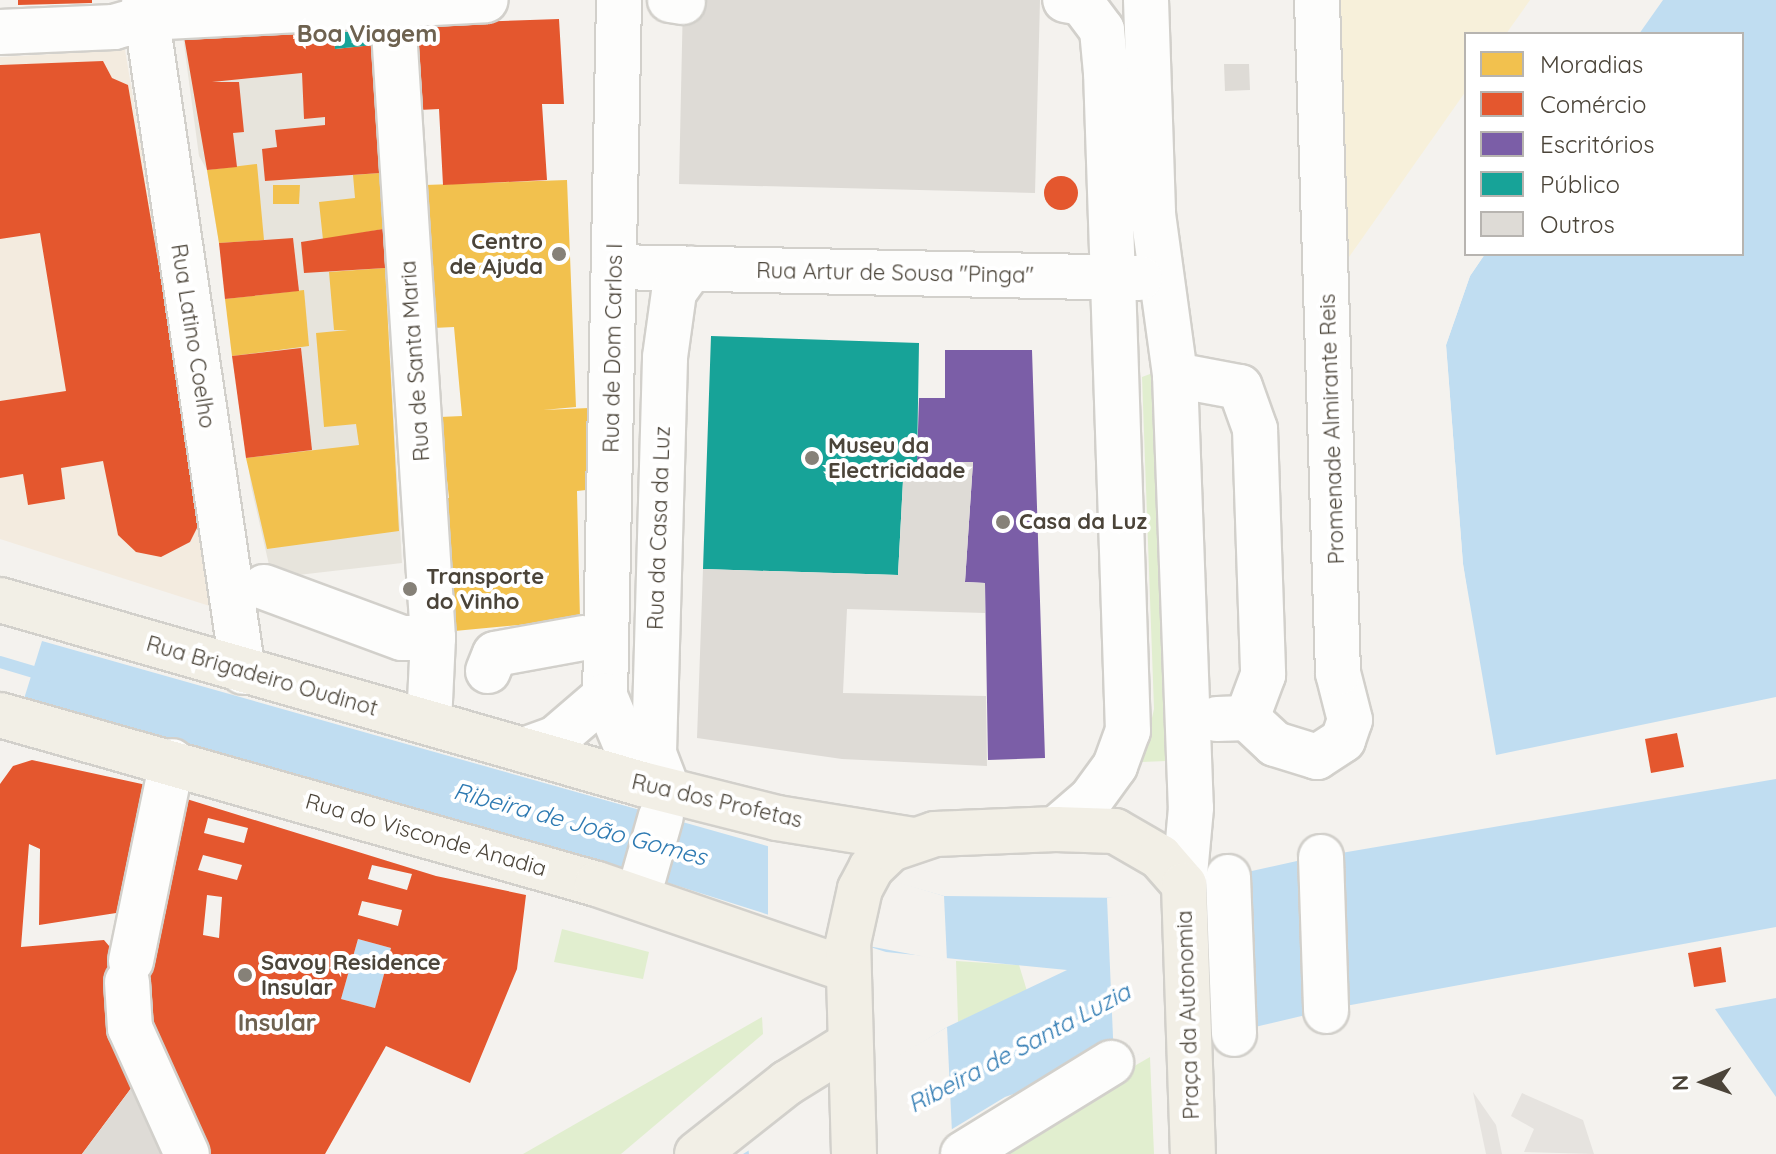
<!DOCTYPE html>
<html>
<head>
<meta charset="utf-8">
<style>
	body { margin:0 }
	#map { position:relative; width:1776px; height:1154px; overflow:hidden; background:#f4f2ee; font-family:Quicksand,sans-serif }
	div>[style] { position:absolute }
	.residential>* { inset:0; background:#e7e4dc }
	.commercial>* { inset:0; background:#f3ebdf }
	.green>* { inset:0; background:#e1eecf }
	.sand>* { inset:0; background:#f7f0da }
	.parking>* { inset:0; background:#e6e3df }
	.water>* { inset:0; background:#c0ddf1 }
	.pier>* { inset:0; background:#f4f2ee }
	.homes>* { inset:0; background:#f2c14e }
	.shops>* { inset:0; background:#e4572e }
	.round { border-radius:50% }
	.offices>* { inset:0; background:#7b5ea7 }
	.public>* { inset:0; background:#17a398 }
	.stream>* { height:12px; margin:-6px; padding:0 6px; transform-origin:6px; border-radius:6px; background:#c0ddf1 }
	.building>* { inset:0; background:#dedbd6 }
	.roads { filter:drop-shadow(2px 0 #d2d0cb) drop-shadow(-2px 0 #d2d0cb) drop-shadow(0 2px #d2d0cb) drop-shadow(0 -2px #d2d0cb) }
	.minor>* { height:44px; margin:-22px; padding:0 22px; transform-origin:22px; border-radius:22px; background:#fdfdfc }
	.major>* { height:44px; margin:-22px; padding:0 22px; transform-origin:22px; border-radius:22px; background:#f2efe6 }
	.dots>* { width:22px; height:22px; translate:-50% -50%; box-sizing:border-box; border:4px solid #fff; border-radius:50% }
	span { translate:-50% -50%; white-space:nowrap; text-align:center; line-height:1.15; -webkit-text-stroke:8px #fff; paint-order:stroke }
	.poi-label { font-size:22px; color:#4b4439; font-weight:700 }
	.right { translate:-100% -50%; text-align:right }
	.left { translate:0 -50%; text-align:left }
	.street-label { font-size:22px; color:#4b4439 }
	.neighbourhood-label { font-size:24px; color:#6e6250; font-weight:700 }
	.water-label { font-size:24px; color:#2e7ab2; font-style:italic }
	.legend { position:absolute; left:1464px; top:32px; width:280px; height:224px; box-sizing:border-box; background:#fff; border:2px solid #b7b4b0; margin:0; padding:10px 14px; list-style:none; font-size:24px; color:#4b4439 }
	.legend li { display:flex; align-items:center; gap:16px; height:40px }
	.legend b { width:40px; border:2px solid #b7b4b0 }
	.north { position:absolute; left:1664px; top:1042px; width:80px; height:80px; -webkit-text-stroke:6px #fff; paint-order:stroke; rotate:268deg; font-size:22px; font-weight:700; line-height:32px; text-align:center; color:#4b4439 }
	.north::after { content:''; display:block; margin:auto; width:28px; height:36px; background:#4b4439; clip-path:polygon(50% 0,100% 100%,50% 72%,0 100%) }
</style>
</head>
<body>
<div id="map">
	<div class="residential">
		<div style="clip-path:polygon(285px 24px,380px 173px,402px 563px,272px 578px,251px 486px,219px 243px,207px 170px,199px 156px,182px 30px)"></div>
	</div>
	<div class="commercial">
		<div style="clip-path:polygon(125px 50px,219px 609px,0 539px,0 57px)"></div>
	</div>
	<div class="green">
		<div style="clip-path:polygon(1150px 374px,1154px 376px,1166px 761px,1142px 762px,1154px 709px,1142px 377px)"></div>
		<div style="clip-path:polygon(562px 929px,649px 952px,643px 979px,554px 962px)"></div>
		<div style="clip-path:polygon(956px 961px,1019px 965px,1027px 991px,958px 1022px)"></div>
		<div style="clip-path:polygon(762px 1017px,763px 1034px,621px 1154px,523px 1154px)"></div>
		<div style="clip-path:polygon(1150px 1057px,1154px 1154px,982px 1154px)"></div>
	</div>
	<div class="sand">
		<div style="clip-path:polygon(1333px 0,1530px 0,1506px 34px,1466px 34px,1466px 91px,1342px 267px)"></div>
	</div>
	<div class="parking">
		<div style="clip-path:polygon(1473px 1092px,1496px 1125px,1502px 1154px,1486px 1154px)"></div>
		<div style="clip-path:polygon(1522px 1093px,1583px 1120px,1594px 1154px,1524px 1152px,1534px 1129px,1511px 1116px)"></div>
	</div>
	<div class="water">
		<div style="clip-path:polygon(1663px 0,1776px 0,1776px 697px,1496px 755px,1463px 564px,1446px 345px,1470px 276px,1485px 254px,1742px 254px,1742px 34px,1639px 34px)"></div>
		<div style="clip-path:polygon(42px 641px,944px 896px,1130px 898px,1306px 859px,1776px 779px,1776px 927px,1340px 1007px,1114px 1060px,1005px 1097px,911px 1154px,743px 1154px,947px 1027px,1067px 970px,886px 952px,659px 880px,23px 702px)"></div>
		<div style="clip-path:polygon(358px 939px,391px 948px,375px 1008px,341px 999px)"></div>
		<div style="clip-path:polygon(1776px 998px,1776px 1097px,1715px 1009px)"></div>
	</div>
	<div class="pier">
		<div style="clip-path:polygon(1480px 254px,1485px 254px,1470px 276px,1446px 345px,1463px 564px,1492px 756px,1459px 564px,1442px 345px,1466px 274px)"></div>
		<div style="clip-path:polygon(768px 843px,944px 896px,947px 961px,821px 937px,768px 918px)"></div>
		<div style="clip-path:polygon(1239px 876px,1243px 1032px,1114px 1060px,1107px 898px)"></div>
		<div style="clip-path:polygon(947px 1027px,952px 1133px,919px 1154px,749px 1154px,748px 1146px)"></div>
	</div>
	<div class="homes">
		<div style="clip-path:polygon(257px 164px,264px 240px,219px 243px,207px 170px)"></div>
		<div style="clip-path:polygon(380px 173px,383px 229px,323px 240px,319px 202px,355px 198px,353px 175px)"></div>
		<div style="clip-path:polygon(567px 180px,576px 407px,543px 410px,589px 408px,589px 478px,586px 490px,577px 491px,580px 619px,444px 632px,436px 499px,449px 498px,440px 417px,462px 416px,454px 327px,433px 328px,425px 185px)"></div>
		<div style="clip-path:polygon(273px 185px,300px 185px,299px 204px,273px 204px)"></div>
		<div style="clip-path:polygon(385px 268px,399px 531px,267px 549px,246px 458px,359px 445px,356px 424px,324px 427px,316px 333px,348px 330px,334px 330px,329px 272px)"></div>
		<div style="clip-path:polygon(304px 290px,309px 346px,232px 356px,225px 299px)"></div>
	</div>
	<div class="shops">
		<div style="clip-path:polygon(18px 0,92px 0,92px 3px,18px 5px)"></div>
		<div style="clip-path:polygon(559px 19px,564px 104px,542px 104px,547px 180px,443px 185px,439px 109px,419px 110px,414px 24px)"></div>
		<div style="clip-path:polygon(333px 20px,335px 49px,373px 45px,380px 173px,265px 181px,262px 149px,277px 147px,275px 130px,325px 125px,325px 117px,304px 119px,302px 73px,212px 82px,239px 82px,244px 132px,233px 133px,237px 167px,207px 170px,183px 31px)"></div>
		<div style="clip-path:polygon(103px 61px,112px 78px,128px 85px,199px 502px,201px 520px,190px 542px,161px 557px,136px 552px,118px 535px,103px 461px,61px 468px,65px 499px,28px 505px,23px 474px,0 478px,0 401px,66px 391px,40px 233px,0 239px,0 65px)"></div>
		<div class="round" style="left:1044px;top:176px;width:34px;height:34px"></div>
		<div style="clip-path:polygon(383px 229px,385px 268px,304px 273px,301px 242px)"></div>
		<div style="clip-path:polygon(293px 238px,299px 291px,225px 299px,219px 243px)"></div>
		<div style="clip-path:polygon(301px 348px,312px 450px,246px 458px,232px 356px)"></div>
		<div style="clip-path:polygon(1677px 733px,1684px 767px,1651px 773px,1645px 739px)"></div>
		<div style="clip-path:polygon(evenodd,32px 760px,151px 786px,129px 911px,39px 925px,40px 849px,29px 844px,21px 947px,104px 940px,115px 953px,177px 796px,436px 876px,526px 895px,517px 969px,470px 1083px,386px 1046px,325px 1154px,207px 1154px,110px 994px,106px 1021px,135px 1083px,82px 1154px,0 1154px,0 784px,13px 766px,32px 760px,208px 818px,248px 828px,244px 843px,204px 833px,208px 818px,32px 760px,203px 855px,242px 865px,237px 880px,198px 870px,203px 855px,32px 760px,372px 865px,412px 874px,407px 890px,368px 879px,372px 865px,32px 760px,207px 895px,222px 897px,219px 938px,203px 935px,207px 895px,32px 760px,362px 901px,402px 910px,398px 926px,358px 915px,362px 901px,32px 760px,358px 939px,391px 948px,375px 1008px,341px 999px,358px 939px)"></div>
		<div style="clip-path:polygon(1721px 947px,1726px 982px,1694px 987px,1688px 953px)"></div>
	</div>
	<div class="offices">
		<div style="clip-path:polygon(945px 350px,1032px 350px,1045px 758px,988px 760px,985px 583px,965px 582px,973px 462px,917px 462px,919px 398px,945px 398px)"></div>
	</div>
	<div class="public">
		<div style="clip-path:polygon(371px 18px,373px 45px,335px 49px,333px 20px)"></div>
		<div style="clip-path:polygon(711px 336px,919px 343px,917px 462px,904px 462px,898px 575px,703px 569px)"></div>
	</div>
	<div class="stream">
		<div style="left:0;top:662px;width:49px;rotate:16.6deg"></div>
	</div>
	<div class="building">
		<div style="clip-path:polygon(683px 0,1040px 0,1035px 193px,679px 184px)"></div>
		<div style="clip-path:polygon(1224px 64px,1249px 64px,1250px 90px,1225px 91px)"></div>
		<div style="clip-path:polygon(904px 462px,973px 462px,965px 582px,985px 583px,985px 613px,847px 609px,843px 693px,986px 696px,987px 766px,842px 759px,697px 738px,703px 569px,898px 575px)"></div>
		<div style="clip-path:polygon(135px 1083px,169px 1154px,82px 1154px)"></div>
	</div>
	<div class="roads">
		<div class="minor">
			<div style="left:144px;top:0;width:679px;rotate:81.62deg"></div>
			<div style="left:392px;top:0;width:639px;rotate:86.32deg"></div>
			<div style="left:433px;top:638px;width:84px;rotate:92.7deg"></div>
			<div style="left:619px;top:0;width:696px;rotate:91.15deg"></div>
			<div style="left:605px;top:696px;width:95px;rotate:67.2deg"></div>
			<div style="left:670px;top:0;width:13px;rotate:9deg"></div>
			<div style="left:1146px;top:0;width:214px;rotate:88.1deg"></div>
			<div style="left:1153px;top:214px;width:162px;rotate:82.2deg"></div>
			<div style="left:1175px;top:375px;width:433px;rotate:87.9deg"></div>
			<div style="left:1191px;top:808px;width:77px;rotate:95.2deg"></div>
			<div style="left:0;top:32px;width:114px;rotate:-2.5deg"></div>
			<div style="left:114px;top:27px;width:33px;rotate:-16deg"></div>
			<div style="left:146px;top:18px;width:340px;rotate:-3deg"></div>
			<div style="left:614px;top:267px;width:526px;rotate:1.2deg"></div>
			<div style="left:1175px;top:375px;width:66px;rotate:10.5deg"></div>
			<div style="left:1240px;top:387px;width:45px;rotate:70.3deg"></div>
			<div style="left:1255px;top:429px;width:246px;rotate:88.1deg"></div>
			<div style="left:1263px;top:675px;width:46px;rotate:110.4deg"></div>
			<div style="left:1247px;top:718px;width:30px;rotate:178deg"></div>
			<div style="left:264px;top:587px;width:147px;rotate:20.3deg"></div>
			<div style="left:402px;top:638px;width:31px"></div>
			<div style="left:488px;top:671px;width:18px;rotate:-68deg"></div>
			<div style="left:495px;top:654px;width:89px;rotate:-10.3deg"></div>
			<div style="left:1247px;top:718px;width:38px;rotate:43deg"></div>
			<div style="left:1275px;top:744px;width:44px;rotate:17.2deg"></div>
			<div style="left:1317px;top:757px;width:31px;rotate:-33deg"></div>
			<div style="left:1343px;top:740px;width:21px;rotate:-71deg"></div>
			<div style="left:1350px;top:720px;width:49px;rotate:-104.3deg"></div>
			<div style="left:1338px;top:673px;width:673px;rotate:-91.79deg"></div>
			<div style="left:524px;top:750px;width:33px;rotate:-20deg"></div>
			<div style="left:555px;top:739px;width:66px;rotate:-40.7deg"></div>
			<div style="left:666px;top:785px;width:34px;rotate:-111deg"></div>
			<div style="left:654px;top:753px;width:396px;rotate:-88.4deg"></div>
			<div style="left:665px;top:357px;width:66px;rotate:-82.1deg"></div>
			<div style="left:674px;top:292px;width:29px;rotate:-54deg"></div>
			<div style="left:1056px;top:829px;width:46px;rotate:-40.6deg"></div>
			<div style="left:1091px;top:799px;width:41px;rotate:-54deg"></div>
			<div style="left:1115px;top:766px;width:37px;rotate:-70deg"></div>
			<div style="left:1128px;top:731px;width:658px;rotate:-91.91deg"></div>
			<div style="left:1106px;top:73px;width:43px;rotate:-95.3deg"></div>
			<div style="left:1102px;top:30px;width:34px;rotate:-127deg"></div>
			<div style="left:1082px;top:3px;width:17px;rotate:-170deg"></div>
			<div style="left:1321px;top:857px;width:154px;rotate:88.1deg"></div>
			<div style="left:644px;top:876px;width:62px;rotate:-74.2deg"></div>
			<div style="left:1228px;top:877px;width:157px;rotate:87.8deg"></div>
			<div style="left:131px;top:961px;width:204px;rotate:-78.4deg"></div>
			<div style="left:127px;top:982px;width:46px;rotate:86.3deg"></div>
			<div style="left:130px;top:1028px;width:138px;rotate:65.7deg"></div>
			<div style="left:963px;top:1154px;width:174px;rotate:-31.6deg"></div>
		</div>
		<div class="major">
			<div style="left:0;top:600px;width:668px;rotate:15.99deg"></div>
			<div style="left:642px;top:784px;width:139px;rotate:14.1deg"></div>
			<div style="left:777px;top:818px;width:138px;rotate:9.2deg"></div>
			<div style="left:0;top:715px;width:620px;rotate:15.81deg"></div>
			<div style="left:597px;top:884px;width:265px;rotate:18.9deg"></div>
			<div style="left:697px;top:1154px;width:115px;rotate:-38.3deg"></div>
			<div style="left:787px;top:1083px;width:74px;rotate:-31.8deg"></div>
			<div style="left:854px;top:1154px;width:211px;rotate:-91.6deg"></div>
			<div style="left:848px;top:943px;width:55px;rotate:-77.5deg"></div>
			<div style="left:860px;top:889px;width:24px;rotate:-62deg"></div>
			<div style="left:871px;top:868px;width:28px;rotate:-44deg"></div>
			<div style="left:891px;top:849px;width:46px;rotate:-18.8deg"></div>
			<div style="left:935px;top:834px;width:121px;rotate:-2.4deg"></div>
			<div style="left:1056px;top:829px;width:59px;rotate:1.9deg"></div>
			<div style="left:1115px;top:831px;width:52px;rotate:30deg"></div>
			<div style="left:1160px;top:857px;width:37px;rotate:49deg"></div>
			<div style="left:1184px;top:885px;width:269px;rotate:88.1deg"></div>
		</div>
	</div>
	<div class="dots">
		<div style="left:559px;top:254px;background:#868178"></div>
		<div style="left:812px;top:458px;background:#868178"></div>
		<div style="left:1003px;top:522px;background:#868178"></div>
		<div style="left:410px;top:589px;background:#868178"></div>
		<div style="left:245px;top:975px;background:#868178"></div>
	</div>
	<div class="poi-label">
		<span class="right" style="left:543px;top:254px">Centro<br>de Ajuda</span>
		<span class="left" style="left:828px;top:458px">Museu da<br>Electricidade</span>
		<span class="left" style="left:1019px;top:522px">Casa da Luz</span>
		<span class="left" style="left:426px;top:589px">Transporte<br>do Vinho</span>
		<span class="left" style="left:261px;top:975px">Savoy Residence<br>Insular</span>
	</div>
	<div class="street-label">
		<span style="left:895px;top:273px;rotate:1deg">Rua Artur de Sousa "Pinga"</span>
		<span style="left:193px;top:336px;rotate:81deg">Rua Latino Coelho</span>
		<span style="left:613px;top:348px;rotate:-89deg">Rua de Dom Carlos I</span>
		<span style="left:415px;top:361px;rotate:-94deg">Rua de Santa Maria</span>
		<span style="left:1332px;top:429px;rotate:-92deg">Promenade Almirante Reis</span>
		<span style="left:659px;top:528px;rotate:-88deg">Rua da Casa da Luz</span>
		<span style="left:262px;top:676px;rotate:16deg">Rua Brigadeiro Oudinot</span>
		<span style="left:717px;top:801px;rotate:13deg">Rua dos Profetas</span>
		<span style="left:426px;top:835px;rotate:16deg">Rua do Visconde Anadia</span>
		<span style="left:1188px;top:1015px;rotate:-92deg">Praça da Autonomia</span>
	</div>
	<div class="neighbourhood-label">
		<span style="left:367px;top:34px">Boa Viagem</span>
		<span style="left:277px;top:1023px">Insular</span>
	</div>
	<div class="water-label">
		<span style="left:580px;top:824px;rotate:15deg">Ribeira de João Gomes</span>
		<span style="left:1019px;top:1048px;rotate:-28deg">Ribeira de Santa Luzia</span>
	</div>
	<ul class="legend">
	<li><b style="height:22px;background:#f2c14e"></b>Moradias</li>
	<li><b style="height:22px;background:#e4572e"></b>Comércio</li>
	<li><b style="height:22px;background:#7b5ea7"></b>Escritórios</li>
	<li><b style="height:22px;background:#17a398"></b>Público</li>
	<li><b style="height:22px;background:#dedbd6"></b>Outros</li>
	</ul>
	<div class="north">N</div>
</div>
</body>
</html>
